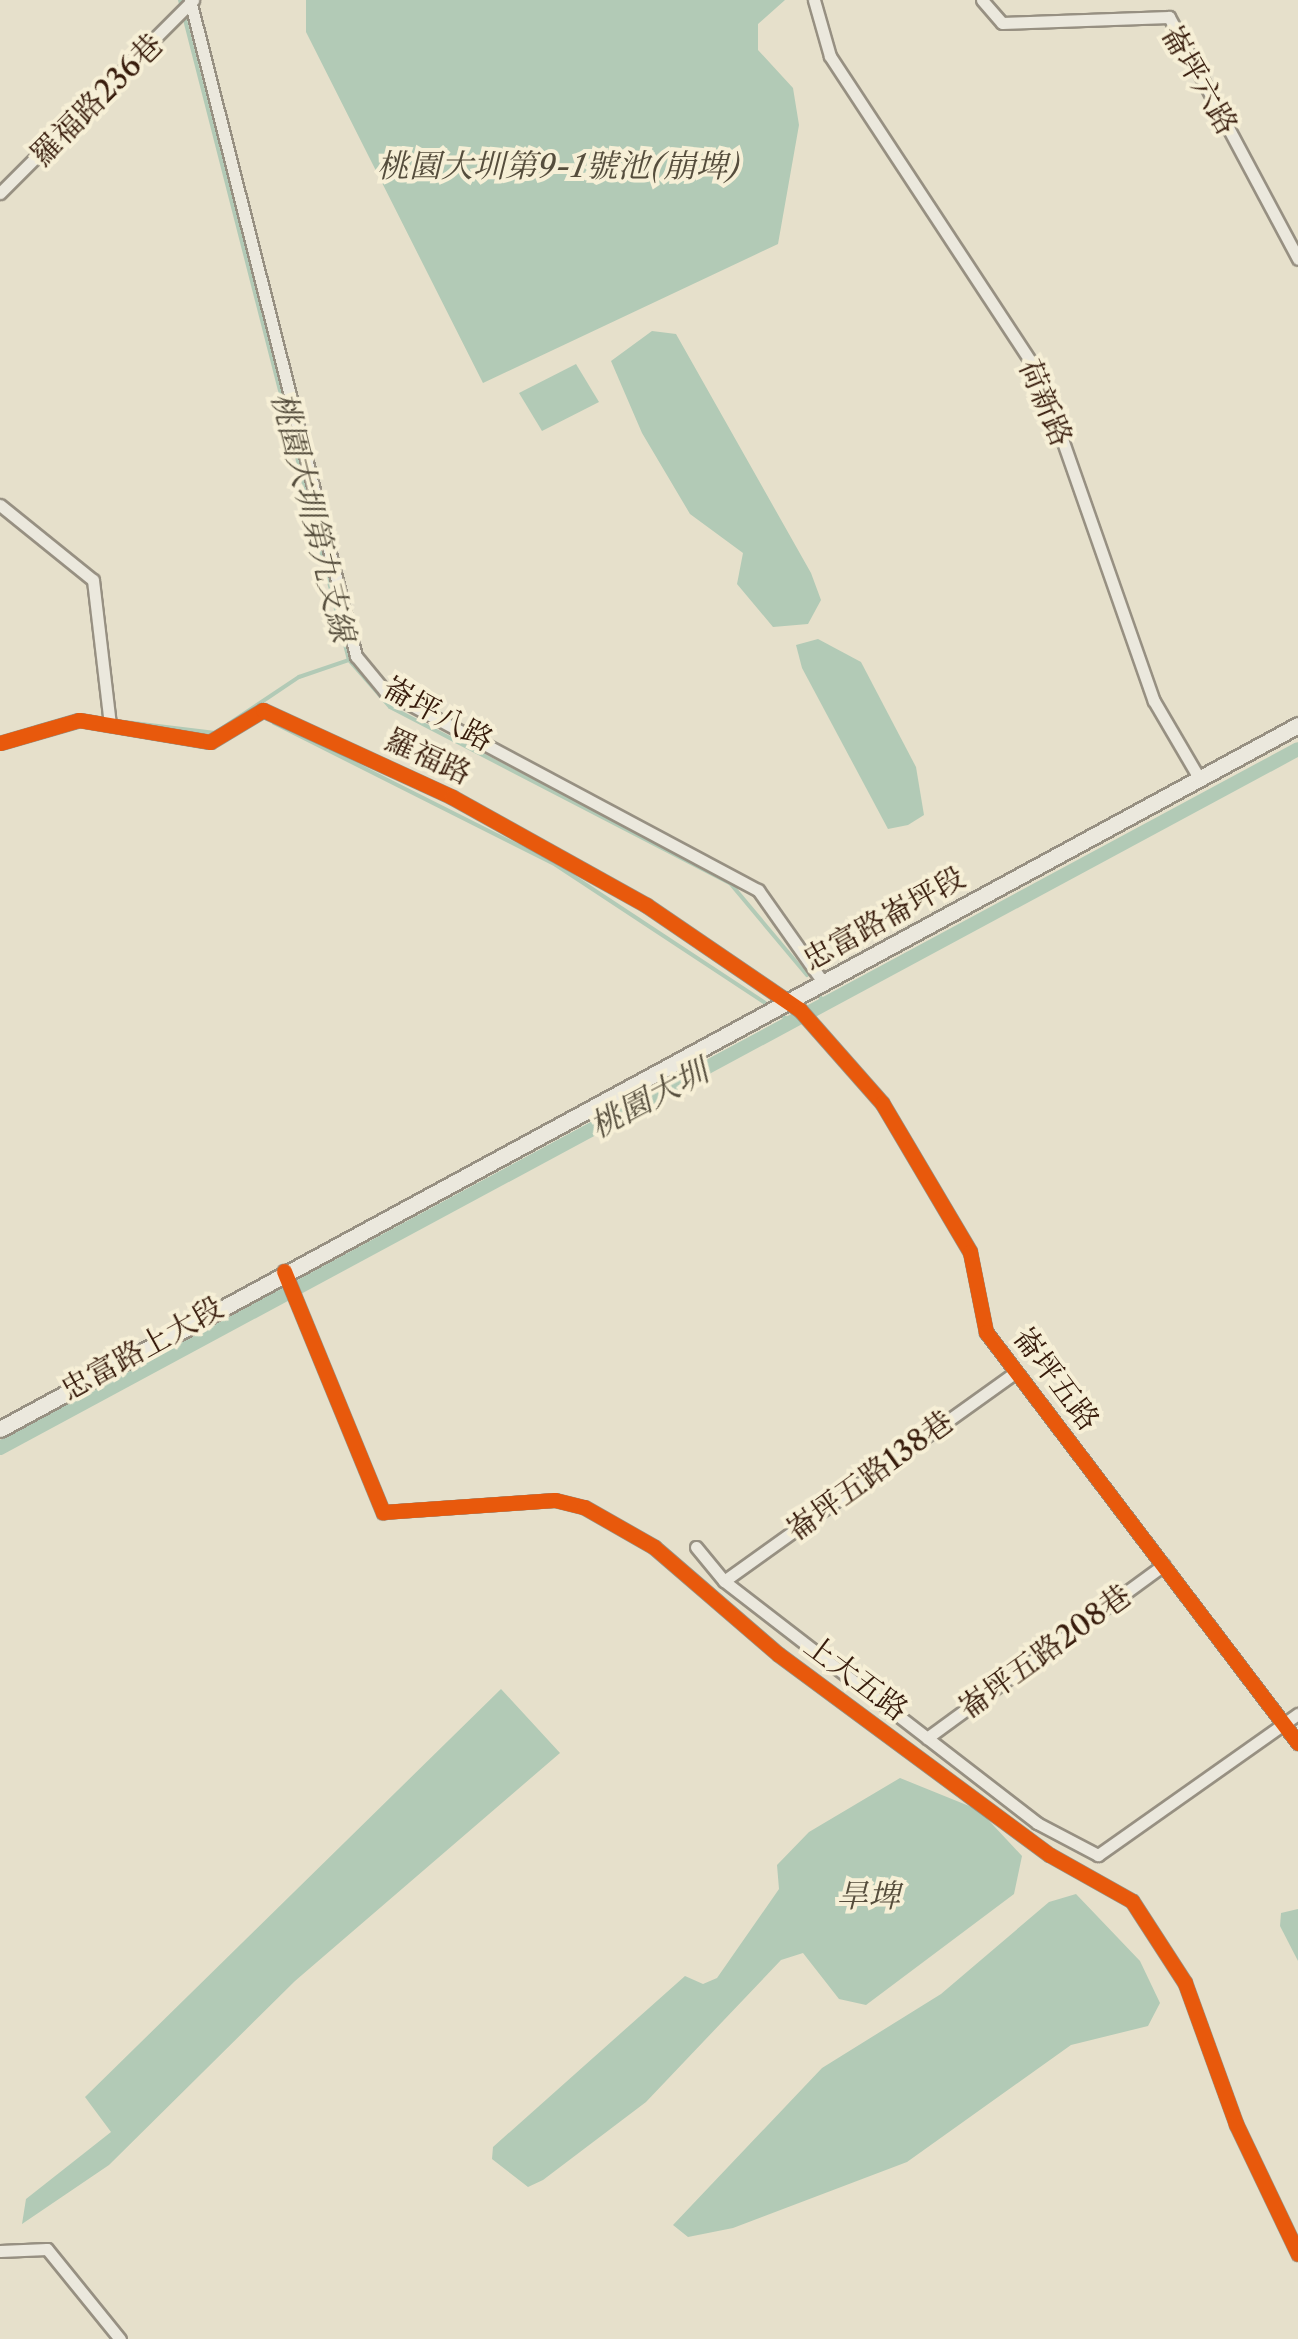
<!DOCTYPE html>
<html>
<head>
<meta charset="utf-8">
<style>
	body { margin:0 }
	#map { position:relative; width:1298px; height:2339px; overflow:hidden; background:#e6e0cb; font-family:"Libre Caslon Text","Noto Serif TC",serif }
	div>[style] { position:absolute }
	.water>* { inset:0; background:#b2cab6 }
	.stream>* { height:4px; margin:-2px; padding:0 2px; transform-origin:2px; border-radius:2px; background:#b2cab6 }
	.canal>* { height:14px; margin:-7px; padding:0 7px; transform-origin:7px; border-radius:7px; background:#b2cab6 }
	.roads { filter:drop-shadow(2px 0 #979082) drop-shadow(-2px 0 #979082) drop-shadow(0 2px #979082) drop-shadow(0 -2px #979082) }
	.street>* { height:11px; margin:-5.5px; padding:0 5.5px; transform-origin:5.5px; border-radius:5.5px; background:#ebe8dd }
	.secondary>* { height:15px; margin:-7.5px; padding:0 7.5px; transform-origin:7.5px; border-radius:7.5px; background:#ebe8dd }
	.cycleway>* { height:15px; margin:-7.5px; padding:0 7.5px; transform-origin:7.5px; border-radius:7.5px; background:#e8590c }
	span { translate:-50% -50%; white-space:nowrap; text-align:center; line-height:1.15; -webkit-text-stroke:8px #f6efd6; paint-order:stroke }
	.street-label { font-size:30px; color:#371b0b }
	.water-label { font-size:32px; color:#554d3c; font-style:italic }
</style>
</head>
<body>
<div id="map">
	<div class="water">
		<div style="clip-path:polygon(306px 0,785px 0,758px 24px,758px 50px,793px 88px,799px 125px,778px 244px,483px 383px,306px 32px)"></div>
		<div style="clip-path:polygon(652px 331px,676px 334px,811px 573px,821px 600px,808px 624px,773px 627px,737px 584px,743px 553px,690px 514px,642px 433px,611px 361px)"></div>
		<div style="clip-path:polygon(576px 364px,599px 402px,542px 431px,519px 393px)"></div>
		<div style="clip-path:polygon(818px 639px,861px 662px,916px 767px,924px 815px,908px 825px,888px 829px,802px 668px,796px 645px)"></div>
		<div style="clip-path:polygon(501px 1689px,560px 1753px,295px 1981px,109px 2165px,22px 2224px,26px 2199px,111px 2132px,85px 2097px)"></div>
		<div style="clip-path:polygon(900px 1778px,979px 1810px,1022px 1856px,1014px 1894px,866px 2005px,839px 1999px,803px 1953px,781px 1960px,646px 2102px,543px 2180px,528px 2187px,492px 2159px,493px 2147px,685px 1976px,703px 1984px,717px 1978px,779px 1889px,777px 1865px,809px 1832px)"></div>
		<div style="clip-path:polygon(1076px 1894px,1140px 1961px,1160px 2003px,1148px 2026px,1071px 2045px,907px 2162px,733px 2228px,688px 2237px,673px 2225px,822px 2068px,941px 1994px,1049px 1902px)"></div>
		<div style="clip-path:polygon(1298px 1909px,1298px 1961px,1280px 1926px,1281px 1913px)"></div>
	</div>
	<div class="stream">
		<div style="left:180px;top:0;width:681px;rotate:75.64deg"></div>
		<div style="left:349px;top:660px;width:62px;rotate:48.9deg"></div>
		<div style="left:390px;top:707px;width:383px;rotate:27.4deg"></div>
		<div style="left:730px;top:883px;width:120px;rotate:50.1deg"></div>
		<div style="left:125px;top:722px;width:91px;rotate:7deg"></div>
		<div style="left:215px;top:733px;width:101px;rotate:-33.7deg"></div>
		<div style="left:299px;top:677px;width:53px;rotate:-18.8deg"></div>
		<div style="left:274px;top:723px;width:316px;rotate:26.7deg"></div>
		<div style="left:556px;top:865px;width:250px;rotate:33.4deg"></div>
		<div style="left:36px;top:727px;width:30px;rotate:-15deg"></div>
		<div style="left:821px;top:998px;width:6px;rotate:59deg"></div>
		<div style="left:784px;top:1017px;width:7px;rotate:34deg"></div>
	</div>
	<div class="canal">
		<div style="left:0;top:1448px;width:1474px;rotate:-28.3deg"></div>
	</div>
	<div class="roads">
		<div class="street">
			<div style="left:190px;top:0;width:677px;rotate:75.8deg"></div>
			<div style="left:356px;top:656px;width:45px;rotate:50.4deg"></div>
			<div style="left:385px;top:691px;width:423px;rotate:28.1deg"></div>
			<div style="left:758px;top:890px;width:113px;rotate:54.8deg"></div>
			<div style="left:814px;top:0;width:58px;rotate:74.1deg"></div>
			<div style="left:830px;top:56px;width:383px;rotate:56.7deg"></div>
			<div style="left:1040px;top:376px;width:344px;rotate:70.7deg"></div>
			<div style="left:1154px;top:701px;width:89px;rotate:59.7deg"></div>
			<div style="left:982px;top:0;width:30px;rotate:49deg"></div>
			<div style="left:1002px;top:23px;width:167px;rotate:-2.1deg"></div>
			<div style="left:1169px;top:17px;width:274px;rotate:61.9deg"></div>
			<div style="left:0;top:193px;width:273px;rotate:-45deg"></div>
			<div style="left:0;top:505px;width:119px;rotate:38.9deg"></div>
			<div style="left:93px;top:580px;width:146px;rotate:83.3deg"></div>
			<div style="left:0;top:743px;width:82px;rotate:-16.2deg"></div>
			<div style="left:79px;top:720px;width:133px;rotate:9.5deg"></div>
			<div style="left:210px;top:742px;width:62px;rotate:-31.1deg"></div>
			<div style="left:263px;top:710px;width:208px;rotate:24.7deg"></div>
			<div style="left:452px;top:797px;width:222px;rotate:29.1deg"></div>
			<div style="left:646px;top:905px;width:186px;rotate:34.3deg"></div>
			<div style="left:800px;top:1010px;width:124px;rotate:48.6deg"></div>
			<div style="left:882px;top:1103px;width:173px;rotate:59.4deg"></div>
			<div style="left:970px;top:1252px;width:82px;rotate:78.7deg"></div>
			<div style="left:986px;top:1332px;width:516px;rotate:52.8deg"></div>
			<div style="left:284px;top:1271px;width:261px;rotate:67.7deg"></div>
			<div style="left:383px;top:1512px;width:172px;rotate:-4deg"></div>
			<div style="left:555px;top:1500px;width:30px;rotate:14deg"></div>
			<div style="left:584px;top:1507px;width:81px;rotate:29.7deg"></div>
			<div style="left:654px;top:1547px;width:164px;rotate:40.8deg"></div>
			<div style="left:778px;top:1654px;width:338px;rotate:36.5deg"></div>
			<div style="left:1050px;top:1855px;width:94px;rotate:29.3deg"></div>
			<div style="left:1132px;top:1901px;width:98px;rotate:57.1deg"></div>
			<div style="left:1185px;top:1983px;width:150px;rotate:70.1deg"></div>
			<div style="left:1236px;top:2124px;width:144px;rotate:64.5deg"></div>
			<div style="left:696px;top:1547px;width:44px;rotate:50.5deg"></div>
			<div style="left:724px;top:1581px;width:396px;rotate:37.7deg"></div>
			<div style="left:1037px;top:1823px;width:69px;rotate:27.7deg"></div>
			<div style="left:1098px;top:1855px;width:245px;rotate:-35.2deg"></div>
			<div style="left:724px;top:1581px;width:359px;rotate:-35.6deg"></div>
			<div style="left:927px;top:1738px;width:293px;rotate:-36.2deg"></div>
			<div style="left:0;top:2251px;width:47px;rotate:-2.4deg"></div>
			<div style="left:47px;top:2249px;width:116px;rotate:51deg"></div>
		</div>
		<div class="secondary">
			<div style="left:0;top:1429px;width:1477px;rotate:-28.47deg"></div>
		</div>
	</div>
	<div class="cycleway">
		<div style="left:0;top:743px;width:82px;rotate:-16.2deg"></div>
		<div style="left:79px;top:720px;width:133px;rotate:9.5deg"></div>
		<div style="left:210px;top:742px;width:62px;rotate:-31.1deg"></div>
		<div style="left:263px;top:710px;width:208px;rotate:24.7deg"></div>
		<div style="left:452px;top:797px;width:222px;rotate:29.1deg"></div>
		<div style="left:646px;top:905px;width:186px;rotate:34.3deg"></div>
		<div style="left:800px;top:1010px;width:124px;rotate:48.6deg"></div>
		<div style="left:882px;top:1103px;width:173px;rotate:59.4deg"></div>
		<div style="left:970px;top:1252px;width:82px;rotate:78.7deg"></div>
		<div style="left:986px;top:1332px;width:516px;rotate:52.8deg"></div>
		<div style="left:284px;top:1271px;width:261px;rotate:67.7deg"></div>
		<div style="left:383px;top:1512px;width:172px;rotate:-4deg"></div>
		<div style="left:555px;top:1500px;width:30px;rotate:14deg"></div>
		<div style="left:584px;top:1507px;width:81px;rotate:29.7deg"></div>
		<div style="left:654px;top:1547px;width:164px;rotate:40.8deg"></div>
		<div style="left:778px;top:1654px;width:338px;rotate:36.5deg"></div>
		<div style="left:1050px;top:1855px;width:94px;rotate:29.3deg"></div>
		<div style="left:1132px;top:1901px;width:98px;rotate:57.1deg"></div>
		<div style="left:1185px;top:1983px;width:150px;rotate:70.1deg"></div>
		<div style="left:1236px;top:2124px;width:144px;rotate:64.5deg"></div>
	</div>
	<div class="street-label">
		<span style="left:1199px;top:80px;rotate:60deg">崙坪六路</span>
		<span style="left:97px;top:100px;rotate:-45deg">羅福路236巷</span>
		<span style="left:1045px;top:403px;rotate:67deg">荷新路</span>
		<span style="left:438px;top:714px;rotate:29deg">崙坪八路</span>
		<span style="left:428px;top:757px;rotate:25deg">羅福路</span>
		<span style="left:884px;top:919px;rotate:-29deg">忠富路崙坪段</span>
		<span style="left:142px;top:1349px;rotate:-29deg">忠富路上大段</span>
		<span style="left:1056px;top:1379px;rotate:53deg">崙坪五路</span>
		<span style="left:870px;top:1476px;rotate:-36deg">崙坪五路138巷</span>
		<span style="left:1045px;top:1652px;rotate:-36deg">崙坪五路208巷</span>
		<span style="left:856px;top:1678px;rotate:37deg">上大五路</span>
	</div>
	<div class="water-label">
		<span style="left:559px;top:166px">桃園大圳第9-1號池(崩埤)</span>
		<span style="left:313px;top:517px;rotate:76deg">桃園大圳第九支線</span>
		<span style="left:649px;top:1099px;rotate:-28deg">桃園大圳</span>
		<span style="left:868px;top:1896px">旱埤</span>
	</div>
</div>
</body>
</html>
